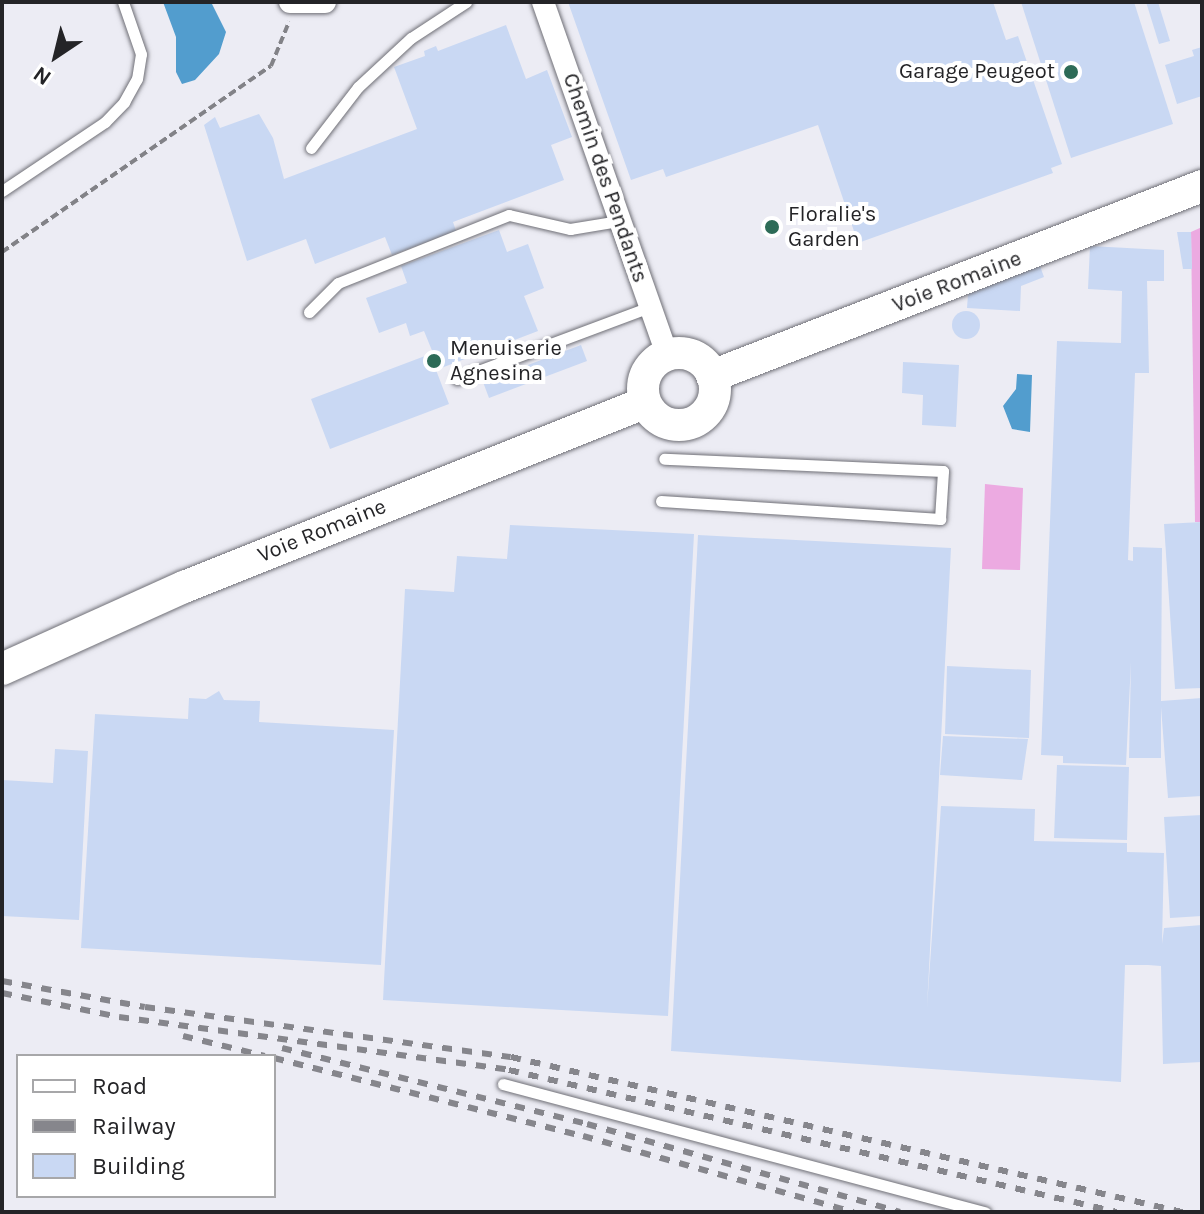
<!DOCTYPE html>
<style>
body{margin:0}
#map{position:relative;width:1204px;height:1214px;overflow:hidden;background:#ececf4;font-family:Karla,sans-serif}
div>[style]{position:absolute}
.green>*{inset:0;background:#ecaae1}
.water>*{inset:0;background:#529dce}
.building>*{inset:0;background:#c9d8f3}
.round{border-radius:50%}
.path>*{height:4px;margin-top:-2px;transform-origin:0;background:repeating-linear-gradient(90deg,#828287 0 8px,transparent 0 12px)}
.roads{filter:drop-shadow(0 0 2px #6f6f76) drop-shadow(0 0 2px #6f6f76)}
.service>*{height:11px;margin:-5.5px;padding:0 5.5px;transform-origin:5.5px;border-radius:5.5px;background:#fff}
.minor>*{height:22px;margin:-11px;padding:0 11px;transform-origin:11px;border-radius:11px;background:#fff}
.secondary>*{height:32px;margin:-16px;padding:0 16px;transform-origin:16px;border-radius:16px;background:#fff}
.secondary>.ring{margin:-16px;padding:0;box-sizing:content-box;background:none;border:32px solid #fff;border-radius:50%}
.rail>*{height:6px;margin-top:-3px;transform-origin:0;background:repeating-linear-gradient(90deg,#86868c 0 10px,transparent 0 20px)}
.dots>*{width:22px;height:22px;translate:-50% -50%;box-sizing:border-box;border:4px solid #fff;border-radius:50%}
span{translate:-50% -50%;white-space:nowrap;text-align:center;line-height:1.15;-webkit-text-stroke:8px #fff;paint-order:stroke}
.poi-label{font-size:22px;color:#242427}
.right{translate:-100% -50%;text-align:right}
.left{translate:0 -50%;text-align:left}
.street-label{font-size:22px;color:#242427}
.frame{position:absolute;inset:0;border:4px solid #242427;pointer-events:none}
.legend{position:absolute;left:16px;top:1054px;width:260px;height:144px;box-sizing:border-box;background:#fff;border:2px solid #a7a7a9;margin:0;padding:10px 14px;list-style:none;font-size:24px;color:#242427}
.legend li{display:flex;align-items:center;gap:16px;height:40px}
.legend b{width:40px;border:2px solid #a7a7a9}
.north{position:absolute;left:16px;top:16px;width:80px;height:80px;-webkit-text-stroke:6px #fff;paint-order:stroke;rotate:215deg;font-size:22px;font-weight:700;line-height:32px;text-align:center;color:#242427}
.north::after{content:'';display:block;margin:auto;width:28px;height:36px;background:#242427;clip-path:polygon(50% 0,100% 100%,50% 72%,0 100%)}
</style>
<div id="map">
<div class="green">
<i style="clip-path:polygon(1202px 227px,1202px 522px,1195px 522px,1191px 232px)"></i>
<i style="clip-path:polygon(985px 484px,1023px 488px,1020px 570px,982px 569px)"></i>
</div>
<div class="water">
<i style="clip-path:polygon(163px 2px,211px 2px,226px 32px,219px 54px,195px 80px,182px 84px,176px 72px,176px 37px)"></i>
<i style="clip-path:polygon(1017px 374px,1032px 375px,1030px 432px,1012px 429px,1003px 406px,1016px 389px)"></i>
</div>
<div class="building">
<i style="clip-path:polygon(568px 2px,993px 2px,1006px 40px,1018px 36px,1062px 164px,1051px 168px,1053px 173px,858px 243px,818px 125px,666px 177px,663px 169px,631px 180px)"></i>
<i style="clip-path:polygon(1021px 2px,1134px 2px,1173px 124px,1071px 158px)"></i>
<i style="clip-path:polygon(1146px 2px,1158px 2px,1170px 41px,1159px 44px)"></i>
<i style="clip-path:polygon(506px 25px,526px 79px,547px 70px,572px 137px,551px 145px,564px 180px,453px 222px,456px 231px,392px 255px,385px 237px,315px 264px,306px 239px,247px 261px,204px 125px,215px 117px,220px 128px,259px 114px,273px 138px,284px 179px,417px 129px,394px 67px,425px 56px,424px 51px,436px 46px,438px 51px)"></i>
<i style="clip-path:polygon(1202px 47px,1202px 96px,1177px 104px,1165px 65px,1194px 56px,1192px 50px)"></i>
<i style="clip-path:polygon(499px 230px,507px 252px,528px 244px,544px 288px,524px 296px,538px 331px,436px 370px,449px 404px,330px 449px,311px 399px,433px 353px,424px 331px,410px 336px,406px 323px,379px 333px,366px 298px,407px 283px,401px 266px)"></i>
<i style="clip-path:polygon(1177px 232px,1191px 232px,1192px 269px,1183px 269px)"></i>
<i style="clip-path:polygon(1090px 246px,1164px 250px,1164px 281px,1147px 281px,1149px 373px,1135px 373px,1128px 560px,1133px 561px,1133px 547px,1162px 548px,1161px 701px,1202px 698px,1202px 796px,1168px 798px,1161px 707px,1161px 758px,1129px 758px,1131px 662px,1126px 765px,1063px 763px,1063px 756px,1041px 755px,1057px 341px,1121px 343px,1122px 291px,1088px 289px)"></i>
<i style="clip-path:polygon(1040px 266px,1044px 277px,1021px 286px,1020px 311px,967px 308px,968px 294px)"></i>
<i class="round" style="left:952px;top:311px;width:28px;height:28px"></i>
<i style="clip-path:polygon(581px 345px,587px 361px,489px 398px,483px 382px)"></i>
<i style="clip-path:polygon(903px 362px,959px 365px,956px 427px,922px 425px,923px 395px,902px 393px)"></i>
<i style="clip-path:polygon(1202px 522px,1202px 688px,1175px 689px,1164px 524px)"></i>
<i style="clip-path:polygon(510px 525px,694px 534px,668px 1016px,383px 1000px,405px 589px,454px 592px,457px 556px,507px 559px)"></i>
<i style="clip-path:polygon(698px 535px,951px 548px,927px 1007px,941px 806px,1035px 809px,1034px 841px,1127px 843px,1127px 852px,1164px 853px,1162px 944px,1164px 928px,1202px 925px,1202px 1062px,1163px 1064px,1161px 966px,1148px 965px,1125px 965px,1121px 1082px,671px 1051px)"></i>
<i style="clip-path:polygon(947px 666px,1031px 670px,1029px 738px,945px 734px)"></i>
<i style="clip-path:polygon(219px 691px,224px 700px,260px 701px,259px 722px,394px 730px,381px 965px,81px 948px,95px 714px,188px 719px,189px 698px,206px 699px)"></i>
<i style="clip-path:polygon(943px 736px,1028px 739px,1022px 780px,940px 775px)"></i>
<i style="clip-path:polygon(55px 749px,88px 751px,79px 920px,2px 916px,2px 780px,53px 783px)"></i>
<i style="clip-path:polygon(1057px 765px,1129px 767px,1127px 840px,1054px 838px)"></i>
<i style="clip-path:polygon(1202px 815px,1202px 916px,1170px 918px,1164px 817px)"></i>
</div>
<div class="path">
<i style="left:2px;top:252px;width:327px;rotate:-34.7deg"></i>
<i style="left:271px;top:66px;width:48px;rotate:-67.8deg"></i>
</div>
<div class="roads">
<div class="service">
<i style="left:311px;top:148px;width:77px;rotate:-52.4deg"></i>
<i style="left:358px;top:87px;width:72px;rotate:-42.8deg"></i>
<i style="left:411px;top:38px;width:66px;rotate:-33.2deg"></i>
<i style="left:2px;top:191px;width:124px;rotate:-33.8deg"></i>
<i style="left:105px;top:122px;width:28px;rotate:-46deg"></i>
<i style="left:124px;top:102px;width:26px;rotate:-61deg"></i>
<i style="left:137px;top:79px;width:25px;rotate:-81deg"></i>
<i style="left:141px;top:54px;width:55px;rotate:-109.1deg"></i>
<i style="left:309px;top:312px;width:41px;rotate:-45deg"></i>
<i style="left:338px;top:283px;width:184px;rotate:-21.7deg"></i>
<i style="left:509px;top:215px;width:63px;rotate:12.9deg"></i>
<i style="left:570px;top:229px;width:50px;rotate:-9.3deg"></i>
<i style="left:457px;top:379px;width:206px;rotate:-20.5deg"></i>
<i style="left:661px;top:501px;width:280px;rotate:3.7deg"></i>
<i style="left:940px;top:519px;width:48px;rotate:-86.4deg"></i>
<i style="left:943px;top:471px;width:279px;rotate:-177.5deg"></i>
<i style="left:503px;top:1084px;width:499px;rotate:14.9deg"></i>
</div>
<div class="minor">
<i style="left:290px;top:2px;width:35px"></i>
<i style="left:543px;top:2px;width:374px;rotate:70.6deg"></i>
</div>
<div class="secondary">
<i class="ring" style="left:643px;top:353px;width:40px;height:40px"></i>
<i style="left:712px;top:376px;width:526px;rotate:-21.19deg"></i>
<i style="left:2px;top:669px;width:200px;rotate:-24.3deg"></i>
<i style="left:184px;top:587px;width:496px;rotate:-21.8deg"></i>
</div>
</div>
<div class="rail">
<i style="left:2px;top:981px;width:145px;rotate:10.3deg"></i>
<i style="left:145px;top:1007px;width:369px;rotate:7.8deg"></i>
<i style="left:511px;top:1057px;width:689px;rotate:13.01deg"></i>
<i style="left:2px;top:993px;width:119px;rotate:11.6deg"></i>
<i style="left:119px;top:1017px;width:394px;rotate:7.7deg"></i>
<i style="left:509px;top:1070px;width:624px;rotate:13.15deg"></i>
<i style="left:183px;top:1036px;width:84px;rotate:13.7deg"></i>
<i style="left:282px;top:1048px;width:314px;rotate:14deg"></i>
<i style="left:587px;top:1124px;width:325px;rotate:15.7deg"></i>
<i style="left:274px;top:1058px;width:319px;rotate:14.2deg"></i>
<i style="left:583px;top:1136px;width:281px;rotate:15.7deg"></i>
</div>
<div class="dots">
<i style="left:1071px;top:72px;background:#2d6b57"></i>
<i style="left:772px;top:227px;background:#2d6b57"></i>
<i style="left:434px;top:361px;background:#2d6b57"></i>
</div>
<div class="poi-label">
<span class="right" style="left:1055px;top:72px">Garage Peugeot</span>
<span class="left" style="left:788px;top:227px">Floralie's<br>Garden</span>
<span class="left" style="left:450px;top:361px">Menuiserie<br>Agnesina</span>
</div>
<div class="street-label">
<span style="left:605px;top:178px;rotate:71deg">Chemin des Pendants</span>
<span style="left:957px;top:282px;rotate:-21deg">Voie Romaine</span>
<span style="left:322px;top:531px;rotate:-22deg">Voie Romaine</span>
</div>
<div class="frame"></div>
<ul class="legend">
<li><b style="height:10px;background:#fff"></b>Road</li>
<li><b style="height:10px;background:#86868c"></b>Railway</li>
<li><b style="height:22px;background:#c9d8f3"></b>Building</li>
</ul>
<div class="north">N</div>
</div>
